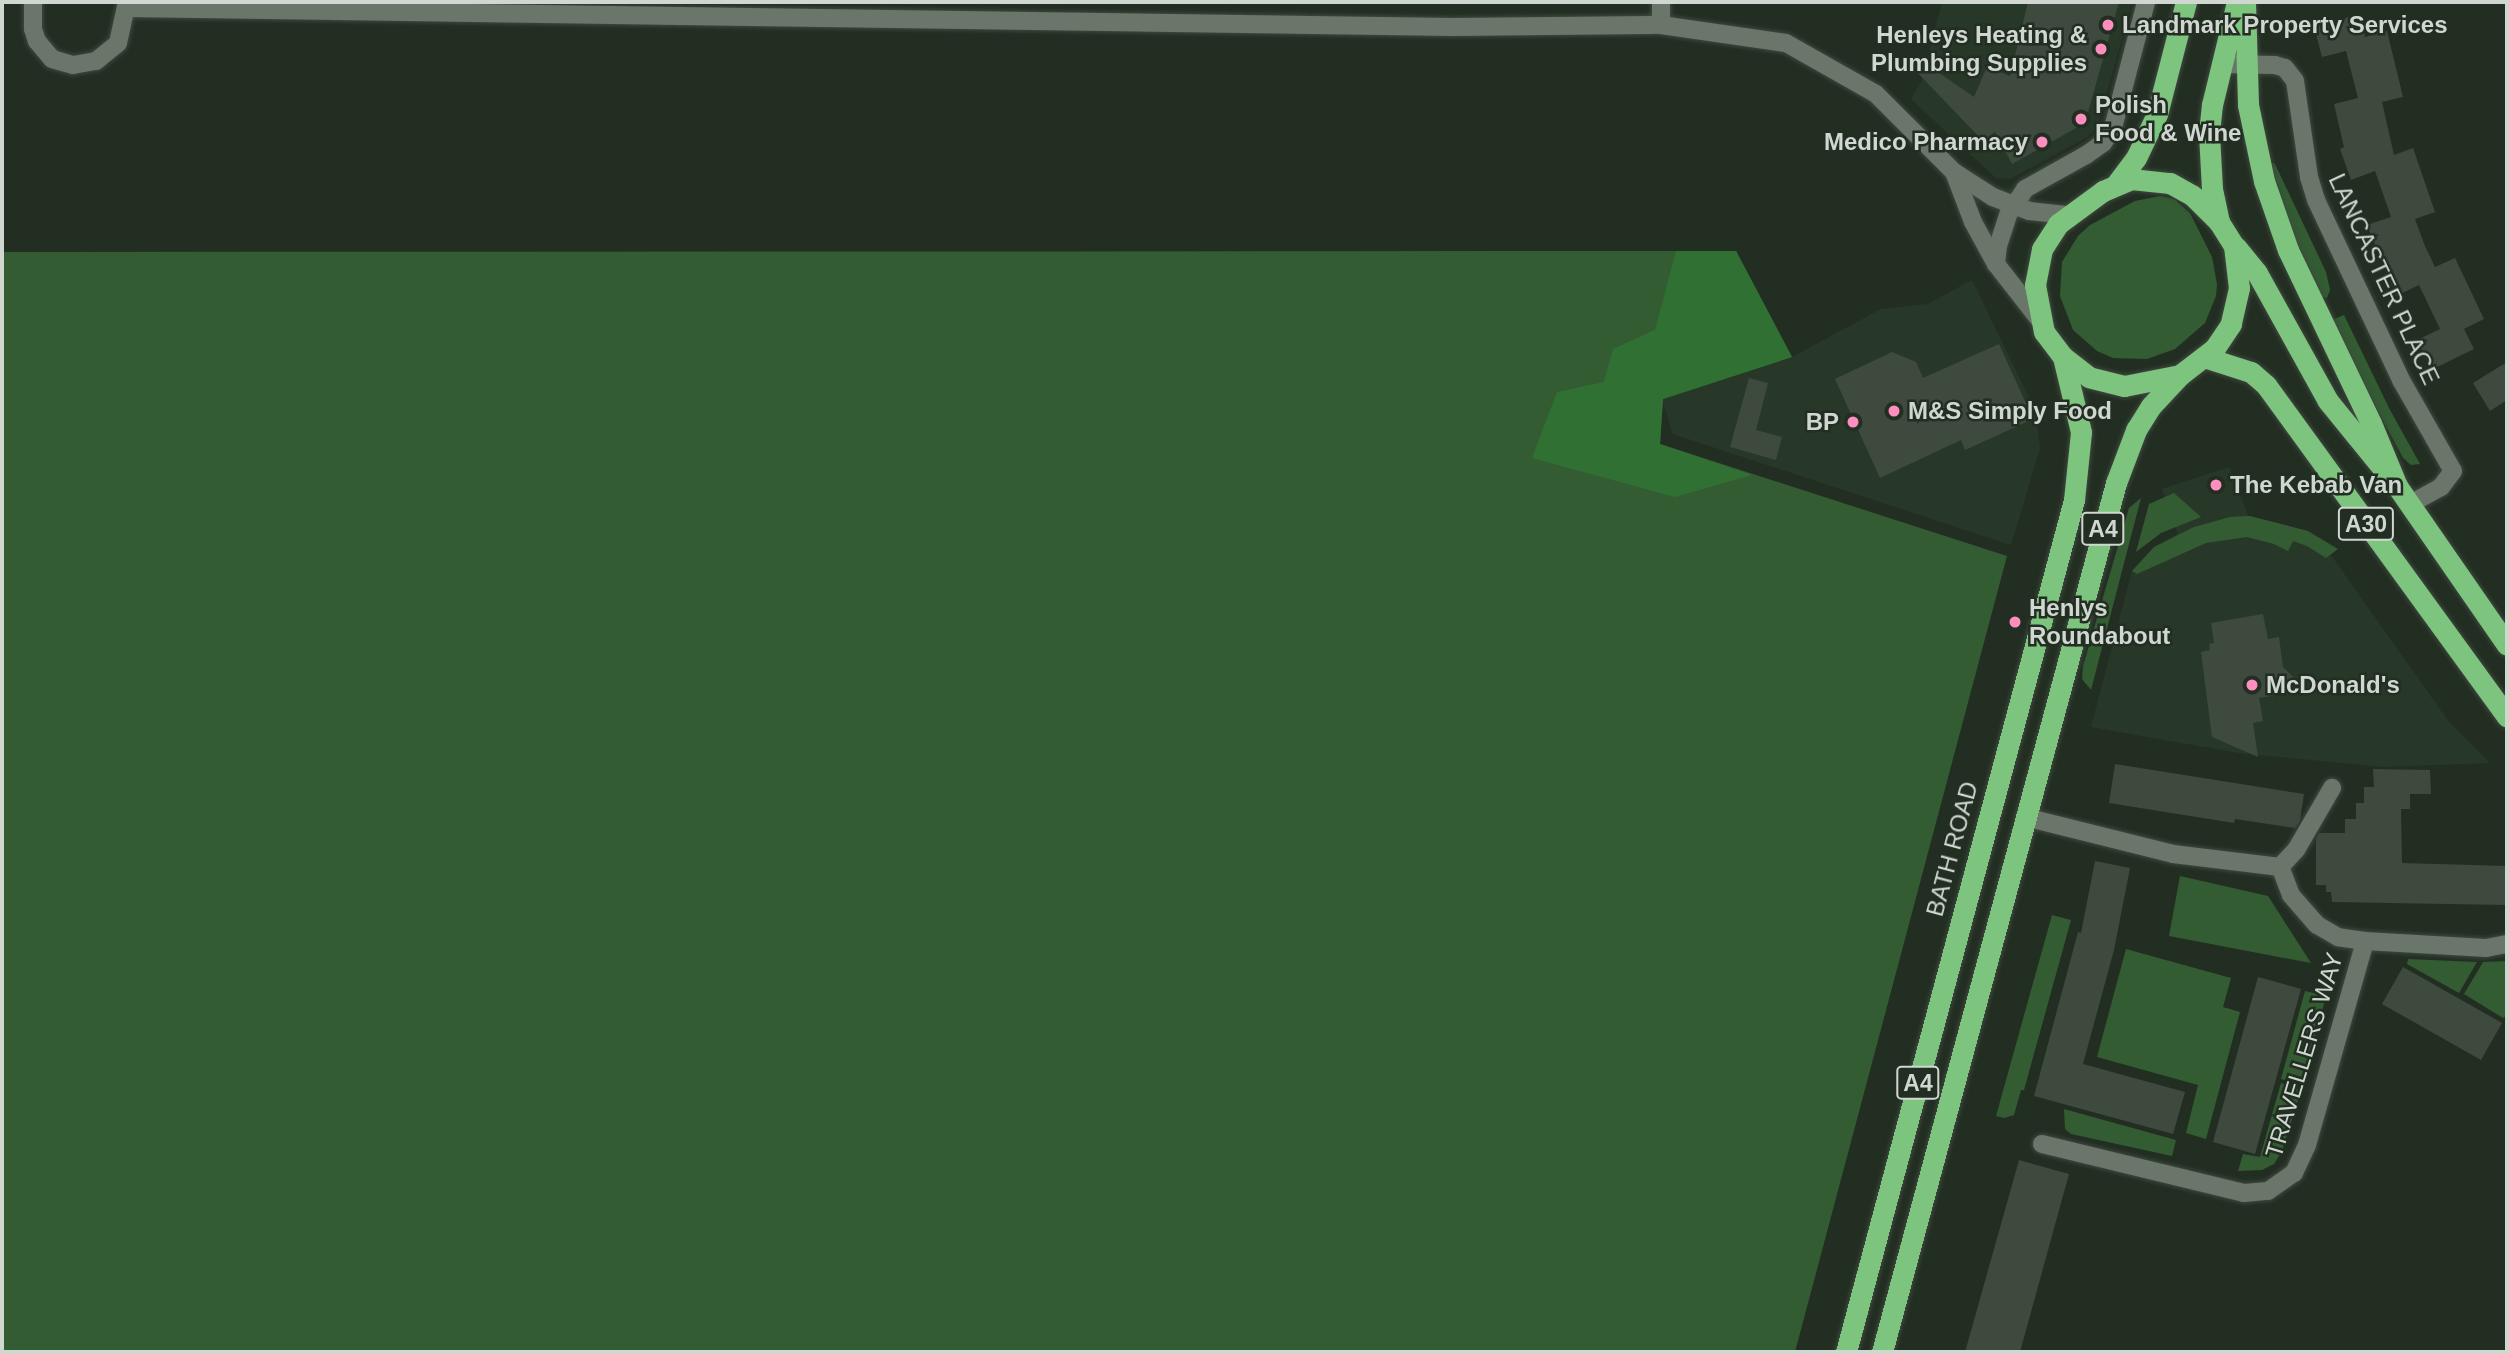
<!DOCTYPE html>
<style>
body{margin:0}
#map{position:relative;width:2509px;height:1354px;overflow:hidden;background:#232e23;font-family:Helvetica,sans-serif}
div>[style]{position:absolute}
.built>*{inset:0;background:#283828}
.green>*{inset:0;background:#335c33}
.forest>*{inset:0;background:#307133}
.building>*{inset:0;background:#3e4a3e}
.roads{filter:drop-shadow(0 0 2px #3f483f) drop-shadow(0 0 2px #3f483f)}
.minor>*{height:18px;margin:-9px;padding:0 9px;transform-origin:9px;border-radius:9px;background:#697669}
.highway>*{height:21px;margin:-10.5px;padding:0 10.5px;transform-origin:10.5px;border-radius:10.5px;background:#7dc47e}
.dots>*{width:19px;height:19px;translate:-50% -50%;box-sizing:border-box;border:4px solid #232e23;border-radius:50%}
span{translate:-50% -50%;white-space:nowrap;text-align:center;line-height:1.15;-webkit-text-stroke:5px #232e23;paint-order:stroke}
.shield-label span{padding:2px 5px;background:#232e23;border:2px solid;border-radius:5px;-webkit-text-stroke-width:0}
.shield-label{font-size:23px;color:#d0d7d0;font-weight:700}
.poi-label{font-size:24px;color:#d0d7d0;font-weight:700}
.left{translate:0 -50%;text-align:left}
.right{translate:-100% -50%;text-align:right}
.street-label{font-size:24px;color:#d0d7d0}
.frame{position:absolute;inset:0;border:4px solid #d0d7d0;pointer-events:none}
</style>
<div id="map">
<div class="built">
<i style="clip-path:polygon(1942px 2px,2132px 2px,2097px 128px,2086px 138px,2010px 179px,1996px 178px,1911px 99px,1922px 80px)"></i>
<i style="clip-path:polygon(1972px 280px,2035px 410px,2040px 448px,2011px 545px,1673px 434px,1662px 399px,1792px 357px,1881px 309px,1928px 304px)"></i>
<i style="clip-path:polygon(2229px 467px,2251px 523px,2326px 548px,2449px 722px,2490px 763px,2384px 767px,2239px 753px,2091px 727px,2132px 571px,2154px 547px,2178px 534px,2162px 489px)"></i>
</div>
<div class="green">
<i style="clip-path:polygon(2269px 162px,2275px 164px,2326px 272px,2330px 290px,2327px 298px,2319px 297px,2297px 247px)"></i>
<i style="clip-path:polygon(2160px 196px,2174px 199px,2190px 213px,2212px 257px,2217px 284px,2216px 296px,2205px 323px,2175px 349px,2147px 359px,2113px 358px,2097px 351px,2073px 330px,2060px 296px,2062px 262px,2078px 236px,2090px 225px,2135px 201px)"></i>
<i style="clip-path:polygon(1736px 251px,1792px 357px,1663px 399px,1660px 444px,2007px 556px,1795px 1352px,2px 1352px,2px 252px)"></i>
<i style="clip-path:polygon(2344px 315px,2390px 410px,2420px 464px,2411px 465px,2403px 458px,2330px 321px)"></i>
<i style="clip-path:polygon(2174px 493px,2201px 517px,2161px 533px,2136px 552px,2149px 504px)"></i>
<i style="clip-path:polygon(2141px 498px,2091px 690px,2082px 679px,2083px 666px,2129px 508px)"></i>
<i style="clip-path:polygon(2250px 516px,2308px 531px,2338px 549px,2326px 558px,2307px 546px,2293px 541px,2288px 551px,2274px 544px,2247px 537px,2206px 543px,2137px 574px,2132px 571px,2154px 547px,2194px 527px,2230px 517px)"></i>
<i style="clip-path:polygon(2180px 876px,2268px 896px,2311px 963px,2169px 936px)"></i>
<i style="clip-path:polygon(2052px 915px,2071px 920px,2024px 1090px,2021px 1090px,2014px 1115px,2004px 1118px,1996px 1116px)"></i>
<i style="clip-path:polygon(2126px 949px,2231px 978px,2223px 1007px,2240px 1012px,2206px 1139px,2186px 1133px,2198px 1085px,2097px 1057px)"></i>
<i style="clip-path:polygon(2408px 959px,2477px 962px,2459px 993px,2407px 964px)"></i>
<i style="clip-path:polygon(2507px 961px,2507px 1015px,2503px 1018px,2464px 994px,2483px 962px)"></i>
<i style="clip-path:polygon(2305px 991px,2326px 996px,2302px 1084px,2281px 1079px)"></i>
<i style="clip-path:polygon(2281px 1083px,2301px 1090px,2282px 1151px,2274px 1164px,2262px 1170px,2238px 1171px,2243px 1154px,2260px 1157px)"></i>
<i style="clip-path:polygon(2064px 1109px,2176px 1140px,2172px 1156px,2071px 1134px,2065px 1129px)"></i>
</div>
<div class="forest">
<i style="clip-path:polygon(1676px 251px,1736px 251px,1792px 357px,1663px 399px,1660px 444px,1752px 475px,1675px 497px,1532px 458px,1557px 392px,1604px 382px,1613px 349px,1655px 330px)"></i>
</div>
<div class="building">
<i style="clip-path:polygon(2028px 2px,2119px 2px,2085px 123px,2012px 164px,1995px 132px,1983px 141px,1912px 67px,1919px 59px,1974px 97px,1987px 67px,2010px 76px)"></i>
<i style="clip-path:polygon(2360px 14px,2365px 37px,2387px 31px,2403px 97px,2382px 102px,2394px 155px,2413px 148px,2435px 212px,2415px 219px,2425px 246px,2435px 267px,2455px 258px,2484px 319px,2464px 329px,2474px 349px,2431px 370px,2417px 340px,2440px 329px,2419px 285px,2396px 296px,2367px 225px,2391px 217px,2375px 171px,2351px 180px,2340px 149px,2344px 147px,2334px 104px,2358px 98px,2346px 51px,2322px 57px,2314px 26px)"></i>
<i style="clip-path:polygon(1999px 344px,2033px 419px,1965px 450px,1961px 440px,1880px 478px,1835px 379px,1892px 352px,1916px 362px,1923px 378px)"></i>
<i style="clip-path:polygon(2507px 362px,2507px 400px,2490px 411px,2473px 383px)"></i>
<i style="clip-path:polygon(1749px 378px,1768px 383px,1756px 430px,1782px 437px,1776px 460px,1730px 447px)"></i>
<i style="clip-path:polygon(2263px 614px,2268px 639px,2279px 637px,2283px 667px,2294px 678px,2296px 692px,2259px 698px,2263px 721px,2253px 723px,2258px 757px,2212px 737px,2201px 652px,2210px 650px,2209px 644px,2214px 643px,2211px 623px)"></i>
<i style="clip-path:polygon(2115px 764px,2304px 794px,2300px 821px,2295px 828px,2235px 819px,2234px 823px,2109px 803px)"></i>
<i style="clip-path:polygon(2373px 769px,2430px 770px,2431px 794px,2410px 794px,2410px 809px,2401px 809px,2402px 863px,2507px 866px,2507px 905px,2332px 902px,2331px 892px,2326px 892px,2326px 885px,2316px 885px,2316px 838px,2319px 833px,2345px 833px,2345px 819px,2356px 819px,2356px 803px,2364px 803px,2364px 787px,2374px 787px)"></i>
<i style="clip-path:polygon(2095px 861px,2130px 868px,2114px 950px,2083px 1064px,2185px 1092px,2173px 1134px,2034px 1096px,2078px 932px,2081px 933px)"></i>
<i style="clip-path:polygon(2403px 967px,2502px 1023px,2481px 1060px,2382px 1004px)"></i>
<i style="clip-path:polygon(2258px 977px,2301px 989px,2255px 1154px,2213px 1142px)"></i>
<i style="clip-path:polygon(2019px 1160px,2069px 1174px,2020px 1352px,1965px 1352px)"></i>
</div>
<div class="roads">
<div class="minor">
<i style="left:33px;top:2px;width:27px;rotate:90deg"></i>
<i style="left:33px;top:29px;width:13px;rotate:72deg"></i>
<i style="left:37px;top:41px;width:23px;rotate:50deg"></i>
<i style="left:52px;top:59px;width:22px;rotate:16deg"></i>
<i style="left:73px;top:65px;width:23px;rotate:-10deg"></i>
<i style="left:96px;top:61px;width:28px;rotate:-39deg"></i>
<i style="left:118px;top:43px;width:42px;rotate:-77.6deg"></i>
<i style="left:1661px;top:2px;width:23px;rotate:90deg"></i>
<i style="left:127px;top:8px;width:1326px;rotate:0.82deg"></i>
<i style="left:1453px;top:27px;width:208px;rotate:-0.6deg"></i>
<i style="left:1661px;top:25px;width:126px;rotate:8.2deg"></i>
<i style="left:1786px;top:43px;width:103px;rotate:29.5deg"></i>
<i style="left:1876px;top:94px;width:110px;rotate:45deg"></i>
<i style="left:1954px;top:172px;width:46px;rotate:32.7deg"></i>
<i style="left:1993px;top:197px;width:39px;rotate:21deg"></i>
<i style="left:2029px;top:211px;width:39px;rotate:6deg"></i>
<i style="left:2221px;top:64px;width:54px;rotate:1.1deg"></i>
<i style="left:2275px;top:65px;width:10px;rotate:17deg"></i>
<i style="left:2285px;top:68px;width:16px;rotate:52deg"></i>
<i style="left:2295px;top:81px;width:97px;rotate:81.7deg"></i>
<i style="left:2309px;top:177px;width:24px;rotate:73deg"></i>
<i style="left:2316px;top:200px;width:199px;rotate:64.7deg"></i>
<i style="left:2401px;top:380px;width:105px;rotate:60.3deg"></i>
<i style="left:2453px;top:471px;width:20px;rotate:127deg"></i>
<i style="left:2441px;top:487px;width:35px;rotate:151deg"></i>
<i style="left:1954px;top:172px;width:53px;rotate:69.2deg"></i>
<i style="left:1973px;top:222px;width:48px;rotate:61.3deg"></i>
<i style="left:1996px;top:264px;width:70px;rotate:52deg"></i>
<i style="left:1996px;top:264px;width:18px;rotate:-84deg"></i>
<i style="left:1998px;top:246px;width:35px;rotate:-72deg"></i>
<i style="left:2009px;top:213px;width:29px;rotate:-56deg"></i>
<i style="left:2025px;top:189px;width:70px;rotate:-29.1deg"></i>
<i style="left:2086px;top:155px;width:21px;rotate:-35deg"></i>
<i style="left:2103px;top:143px;width:18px;rotate:-56deg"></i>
<i style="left:2113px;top:128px;width:130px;rotate:-75.3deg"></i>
<i style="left:2025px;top:817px;width:153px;rotate:14deg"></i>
<i style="left:2173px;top:854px;width:108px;rotate:6.9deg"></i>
<i style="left:2280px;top:867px;width:23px;rotate:-47deg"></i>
<i style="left:2296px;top:850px;width:72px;rotate:-59.9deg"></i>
<i style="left:2365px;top:941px;width:121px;rotate:3.3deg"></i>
<i style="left:2486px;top:948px;width:21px;rotate:-11deg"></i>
<i style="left:2042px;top:1144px;width:208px;rotate:13.6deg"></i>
<i style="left:2244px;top:1193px;width:24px;rotate:-5deg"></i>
<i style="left:2268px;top:1191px;width:32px;rotate:-35deg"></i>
<i style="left:2294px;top:1173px;width:31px;rotate:-65deg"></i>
<i style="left:2307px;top:1145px;width:212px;rotate:-74.1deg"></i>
<i style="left:2365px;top:941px;width:27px;rotate:-172deg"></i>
<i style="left:2338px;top:937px;width:24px;rotate:-150deg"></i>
<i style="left:2317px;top:925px;width:40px;rotate:-131deg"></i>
<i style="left:2291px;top:895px;width:30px;rotate:-111deg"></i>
</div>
<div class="highway">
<i style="left:2245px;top:2px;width:103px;rotate:88.3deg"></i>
<i style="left:2248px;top:105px;width:78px;rotate:78.1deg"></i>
<i style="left:2264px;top:181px;width:73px;rotate:70.8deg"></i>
<i style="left:2288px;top:250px;width:192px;rotate:64.4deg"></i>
<i style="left:2371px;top:423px;width:68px;rotate:67.6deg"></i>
<i style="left:2131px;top:179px;width:39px;rotate:6deg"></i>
<i style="left:2170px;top:183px;width:26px;rotate:29deg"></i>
<i style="left:2193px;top:196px;width:37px;rotate:45deg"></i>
<i style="left:2219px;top:222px;width:28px;rotate:58deg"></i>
<i style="left:2234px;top:246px;width:42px;rotate:83.2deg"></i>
<i style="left:2239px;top:288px;width:37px;rotate:103deg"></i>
<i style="left:2231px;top:324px;width:29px;rotate:124deg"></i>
<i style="left:2215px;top:348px;width:44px;rotate:142.4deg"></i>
<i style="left:2180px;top:375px;width:57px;rotate:168.9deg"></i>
<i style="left:2124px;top:386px;width:36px;rotate:-166deg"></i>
<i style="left:2089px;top:377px;width:33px;rotate:-142deg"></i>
<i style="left:2063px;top:357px;width:31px;rotate:-127deg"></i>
<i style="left:2044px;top:332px;width:48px;rotate:-100.8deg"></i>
<i style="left:2035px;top:285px;width:37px;rotate:-79deg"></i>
<i style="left:2042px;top:249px;width:30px;rotate:-57deg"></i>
<i style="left:2058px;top:224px;width:56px;rotate:-36.3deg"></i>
<i style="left:2103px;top:191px;width:30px;rotate:-23deg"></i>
<i style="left:2117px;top:183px;width:31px;rotate:-53deg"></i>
<i style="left:2136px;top:158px;width:49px;rotate:-64.5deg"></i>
<i style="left:2157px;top:114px;width:116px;rotate:-75.5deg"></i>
<i style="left:2219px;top:222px;width:34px;rotate:-102deg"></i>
<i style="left:2212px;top:189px;width:56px;rotate:-93.1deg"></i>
<i style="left:2209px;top:133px;width:28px;rotate:-84deg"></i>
<i style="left:2212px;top:105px;width:106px;rotate:-76.4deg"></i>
<i style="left:2236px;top:247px;width:33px;rotate:51deg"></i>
<i style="left:2257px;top:273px;width:146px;rotate:61deg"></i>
<i style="left:2328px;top:401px;width:109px;rotate:50.9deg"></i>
<i style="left:2397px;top:486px;width:193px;rotate:55.3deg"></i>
<i style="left:2204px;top:357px;width:49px;rotate:17.7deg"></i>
<i style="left:2251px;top:372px;width:20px;rotate:41deg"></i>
<i style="left:2266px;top:385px;width:410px;rotate:54deg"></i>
<i style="left:1846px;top:1352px;width:882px;rotate:-75.02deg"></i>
<i style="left:2074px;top:500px;width:68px;rotate:-84.1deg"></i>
<i style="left:2081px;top:432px;width:77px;rotate:-103.5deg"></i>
<i style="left:1882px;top:1352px;width:900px;rotate:-74.93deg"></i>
<i style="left:2116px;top:483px;width:57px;rotate:-69.3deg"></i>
<i style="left:2136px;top:430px;width:28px;rotate:-58deg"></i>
<i style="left:2151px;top:406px;width:42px;rotate:-46.9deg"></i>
</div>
</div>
<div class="dots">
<i style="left:2108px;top:25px;background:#fe8ebd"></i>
<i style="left:2101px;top:49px;background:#fe8ebd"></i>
<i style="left:2081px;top:119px;background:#fe8ebd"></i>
<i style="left:2042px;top:142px;background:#fe8ebd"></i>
<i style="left:1894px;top:411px;background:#fe8ebd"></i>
<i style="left:1853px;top:422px;background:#fe8ebd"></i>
<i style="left:2216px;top:485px;background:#fe8ebd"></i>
<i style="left:2015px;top:622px;background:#fe8ebd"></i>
<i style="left:2252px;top:685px;background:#fe8ebd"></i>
</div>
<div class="shield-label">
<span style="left:2366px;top:524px">A30</span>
<span style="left:2103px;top:529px">A4</span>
<span style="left:1918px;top:1083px">A4</span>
</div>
<div class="poi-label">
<span class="left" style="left:2122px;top:25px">Landmark Property Services</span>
<span class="right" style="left:2087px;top:49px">Henleys Heating &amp;<br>Plumbing Supplies</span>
<span class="left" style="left:2095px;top:119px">Polish<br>Food &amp; Wine</span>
<span class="right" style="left:2028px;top:142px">Medico Pharmacy</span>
<span class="left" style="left:1908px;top:411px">M&amp;S Simply Food</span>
<span class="right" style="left:1839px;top:422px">BP</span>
<span class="left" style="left:2230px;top:485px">The Kebab Van</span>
<span class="left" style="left:2029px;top:622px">Henlys<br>Roundabout</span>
<span class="left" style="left:2266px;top:685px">McDonald's</span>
</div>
<div class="street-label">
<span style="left:2384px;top:279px;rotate:65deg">LANCASTER PLACE</span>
<span style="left:1952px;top:849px;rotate:-75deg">BATH ROAD</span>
<span style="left:2304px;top:1055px;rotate:-73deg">TRAVELLERS WAY</span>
</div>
<div class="frame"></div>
</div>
